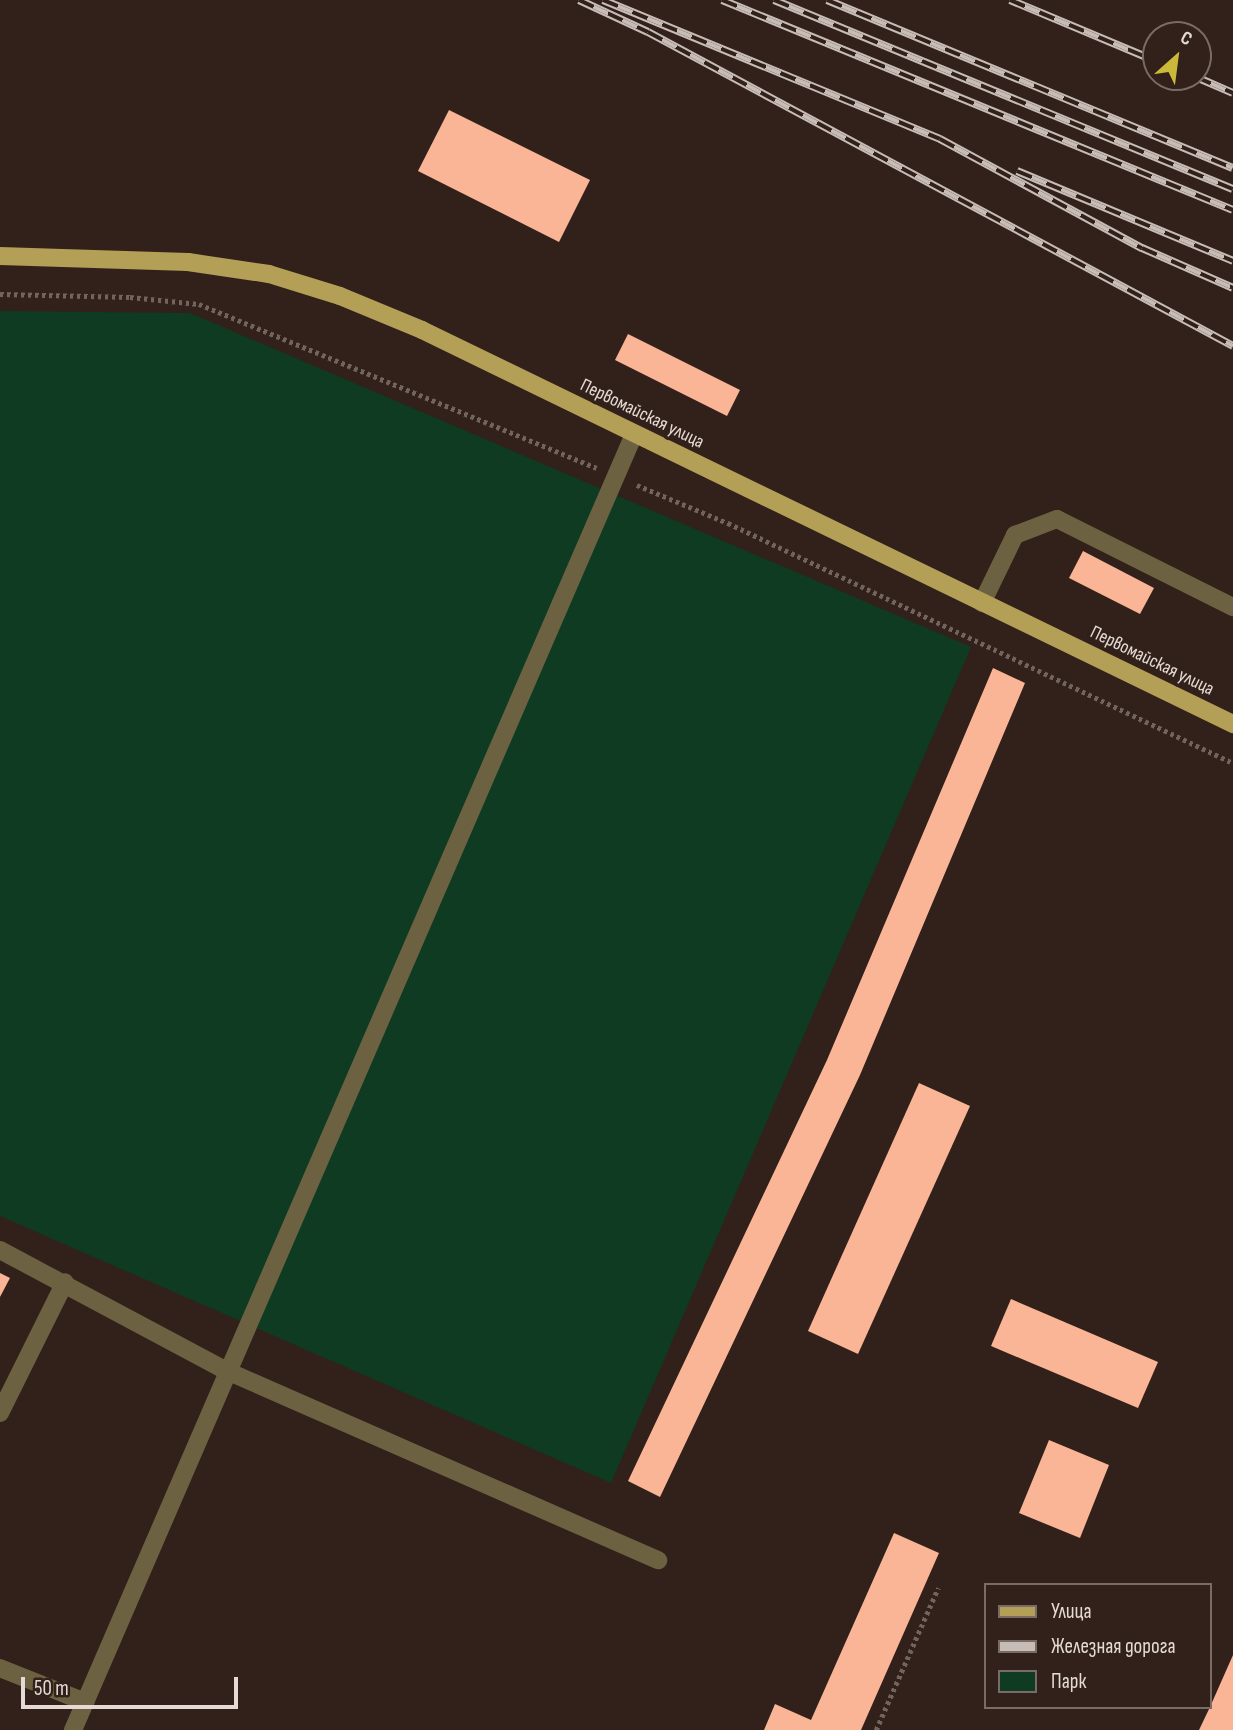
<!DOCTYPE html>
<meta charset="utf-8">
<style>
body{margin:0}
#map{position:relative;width:1233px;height:1730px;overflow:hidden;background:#31211a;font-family:"Sofia Sans Condensed",sans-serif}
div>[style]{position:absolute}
.green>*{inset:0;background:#0e3b22}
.building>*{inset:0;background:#fab597}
.path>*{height:4.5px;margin-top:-2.25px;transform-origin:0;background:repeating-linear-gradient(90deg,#71635d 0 3.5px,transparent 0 7px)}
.minor>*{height:18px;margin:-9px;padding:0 9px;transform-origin:9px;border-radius:9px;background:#6c6241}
.major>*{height:18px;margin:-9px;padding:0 9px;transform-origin:9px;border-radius:9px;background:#b49f57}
.rail>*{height:8px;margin-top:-4px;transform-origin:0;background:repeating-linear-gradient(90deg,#31211a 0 16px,#c8bcb7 0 32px);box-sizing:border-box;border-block:2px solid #c8bcb7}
span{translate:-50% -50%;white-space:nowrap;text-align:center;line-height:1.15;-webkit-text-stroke:7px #31211a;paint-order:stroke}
.street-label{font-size:19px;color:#e5dad5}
.legend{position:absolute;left:984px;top:1583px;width:228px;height:126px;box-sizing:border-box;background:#31211a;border:2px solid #796b65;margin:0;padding:9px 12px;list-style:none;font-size:21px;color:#e5dad5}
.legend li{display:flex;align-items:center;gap:14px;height:35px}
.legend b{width:35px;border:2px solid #796b65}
.north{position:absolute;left:1142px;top:21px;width:70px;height:70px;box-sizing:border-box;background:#31211a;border:2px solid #796b65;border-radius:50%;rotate:28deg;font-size:19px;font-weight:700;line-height:28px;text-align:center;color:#e5dad5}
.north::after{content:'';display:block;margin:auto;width:24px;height:32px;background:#cbb939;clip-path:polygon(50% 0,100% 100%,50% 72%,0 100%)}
.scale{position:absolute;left:21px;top:1677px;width:217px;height:32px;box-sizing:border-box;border:4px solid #e5dad5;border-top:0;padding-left:9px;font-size:21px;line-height:24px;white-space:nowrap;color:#e5dad5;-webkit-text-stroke:5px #31211a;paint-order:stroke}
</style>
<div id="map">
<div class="green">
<i style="clip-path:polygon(0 311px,190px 313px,971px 647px,611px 1483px,0 1216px)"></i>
</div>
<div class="building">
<i style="clip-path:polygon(449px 110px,590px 180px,559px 242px,418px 171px)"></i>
<i style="clip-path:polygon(628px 334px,740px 390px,727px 416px,615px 360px)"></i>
<i style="clip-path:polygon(1083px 551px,1154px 588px,1140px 614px,1069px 578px)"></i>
<i style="clip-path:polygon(993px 668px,1025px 683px,860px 1075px,660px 1497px,628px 1481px,827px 1060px)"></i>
<i style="clip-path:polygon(919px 1083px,970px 1106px,858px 1354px,808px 1331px)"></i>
<i style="clip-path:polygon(0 1273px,10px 1278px,0 1297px)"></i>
<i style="clip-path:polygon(1011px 1299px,1158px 1362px,1138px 1408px,991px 1346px)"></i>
<i style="clip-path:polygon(1049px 1440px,1109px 1465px,1080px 1538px,1019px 1513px)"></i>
<i style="clip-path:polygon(894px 1533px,939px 1553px,861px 1730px,764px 1730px,775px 1704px,811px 1720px)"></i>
<i style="clip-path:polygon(1233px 1655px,1233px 1730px,1199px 1730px,1210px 1707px)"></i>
</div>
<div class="path">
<i style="left:0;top:294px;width:130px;rotate:1.3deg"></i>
<i style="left:130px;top:297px;width:69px;rotate:5.8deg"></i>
<i style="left:199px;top:304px;width:430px;rotate:22.4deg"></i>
<i style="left:637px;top:485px;width:99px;rotate:22.7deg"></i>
<i style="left:728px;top:523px;width:559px;rotate:25.42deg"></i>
<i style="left:876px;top:1730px;width:155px;rotate:-66.4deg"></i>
</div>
<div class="minor">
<i style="left:982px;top:603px;width:76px;rotate:-64.1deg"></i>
<i style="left:1015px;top:535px;width:45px;rotate:-20.9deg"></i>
<i style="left:1057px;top:519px;width:197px;rotate:26.6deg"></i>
<i style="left:0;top:1250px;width:257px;rotate:28.1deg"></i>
<i style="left:227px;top:1371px;width:471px;rotate:23.7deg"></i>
<i style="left:0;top:1413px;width:146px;rotate:-63.6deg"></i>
<i style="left:0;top:1668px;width:92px;rotate:21.8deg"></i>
<i style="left:73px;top:1730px;width:1412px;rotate:-66.59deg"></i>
</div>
<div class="major">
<i style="left:0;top:256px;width:188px;rotate:1.8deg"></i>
<i style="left:188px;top:262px;width:82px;rotate:8.4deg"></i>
<i style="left:269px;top:274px;width:74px;rotate:17.2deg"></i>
<i style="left:340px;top:296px;width:89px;rotate:22.5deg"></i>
<i style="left:422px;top:330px;width:902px;rotate:25.91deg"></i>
</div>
<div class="rail">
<i style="left:579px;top:0;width:76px;rotate:24.9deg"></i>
<i style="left:648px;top:32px;width:664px;rotate:28.22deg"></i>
<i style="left:603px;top:0;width:365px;rotate:22.4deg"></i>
<i style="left:940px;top:139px;width:230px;rotate:28.4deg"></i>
<i style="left:1142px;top:248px;width:99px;rotate:23.7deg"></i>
<i style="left:722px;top:0;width:552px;rotate:22.34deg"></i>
<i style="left:774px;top:0;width:496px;rotate:22.4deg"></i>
<i style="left:827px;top:0;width:439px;rotate:22.5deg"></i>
<i style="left:1010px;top:0;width:158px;rotate:22.7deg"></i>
<i style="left:1196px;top:77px;width:40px;rotate:23.4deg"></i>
<i style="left:1017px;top:171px;width:234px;rotate:22.6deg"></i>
</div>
<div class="street-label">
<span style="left:642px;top:414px;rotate:26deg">Первомайская улица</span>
<span style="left:1152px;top:661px;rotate:26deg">Первомайская улица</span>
</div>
<ul class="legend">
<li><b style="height:9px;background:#b49f57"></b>Улица</li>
<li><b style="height:9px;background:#c8bcb7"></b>Железная дорога</li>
<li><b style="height:19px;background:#0e3b22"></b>Парк</li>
</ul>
<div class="north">С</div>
<div class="scale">50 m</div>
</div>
